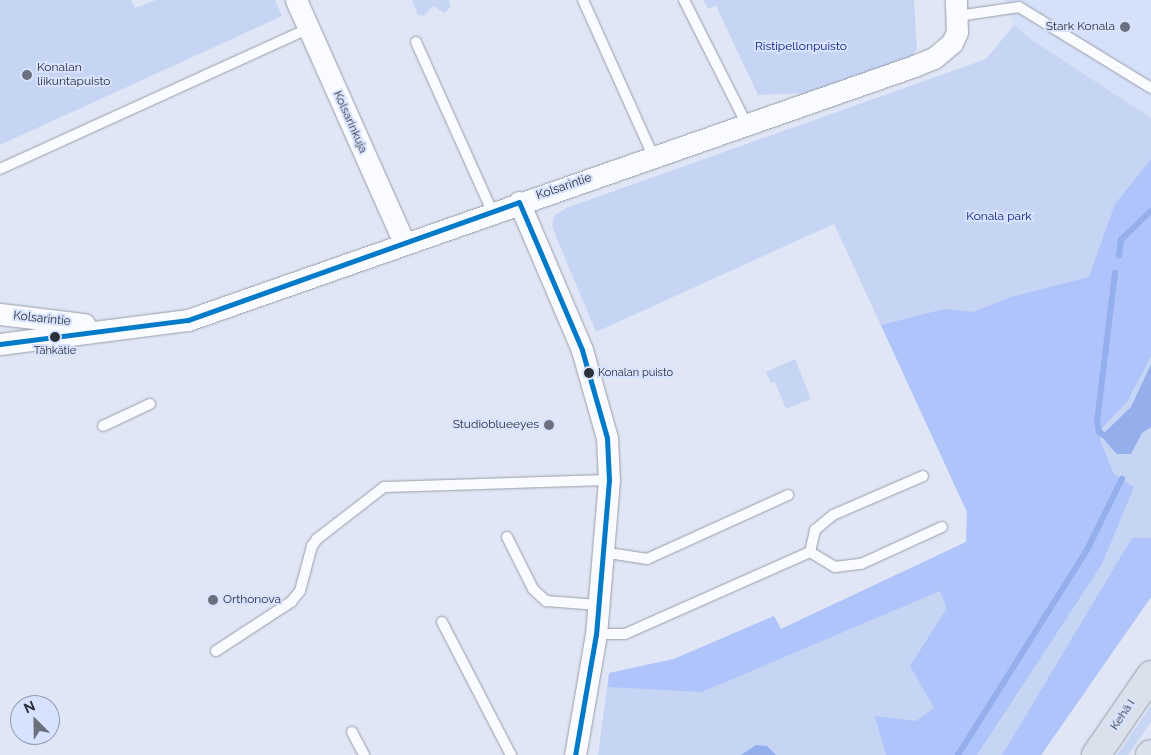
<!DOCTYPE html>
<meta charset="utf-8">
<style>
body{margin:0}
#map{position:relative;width:1151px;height:755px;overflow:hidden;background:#e0e6f5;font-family:Raleway,sans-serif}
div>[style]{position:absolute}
.built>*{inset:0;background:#d5e0f9}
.green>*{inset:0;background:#c7d5f4}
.forest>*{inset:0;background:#afc4fa}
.water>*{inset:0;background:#95afed}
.stream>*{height:5.5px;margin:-2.75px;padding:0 2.75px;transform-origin:2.75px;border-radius:2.75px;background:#95afed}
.roads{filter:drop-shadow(0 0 1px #999da9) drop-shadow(0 0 1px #999da9)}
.service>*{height:10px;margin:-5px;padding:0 5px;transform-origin:5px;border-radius:5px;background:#fafbfe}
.minor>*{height:21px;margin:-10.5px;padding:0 10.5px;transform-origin:10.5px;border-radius:10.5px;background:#fafbfe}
.trunk>*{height:28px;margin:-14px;padding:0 14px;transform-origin:14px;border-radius:14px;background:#dae0ec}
.bus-1>*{height:5px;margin:-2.5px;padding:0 2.5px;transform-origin:2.5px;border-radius:2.5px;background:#007ac9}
.dots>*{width:14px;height:14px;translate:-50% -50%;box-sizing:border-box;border:2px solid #d7e3fe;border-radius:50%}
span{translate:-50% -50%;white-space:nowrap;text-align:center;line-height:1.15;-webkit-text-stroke:4px #d7e3fe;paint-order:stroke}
.bus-label{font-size:11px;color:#2c303b}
.left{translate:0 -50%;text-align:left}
.poi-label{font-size:12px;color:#2c303b}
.right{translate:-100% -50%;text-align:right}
.park-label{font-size:12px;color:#0a1b7a}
.street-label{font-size:12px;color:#2c303b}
.north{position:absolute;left:10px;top:695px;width:50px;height:50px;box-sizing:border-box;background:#d7e3fe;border:1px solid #939bb0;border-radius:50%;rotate:337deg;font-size:14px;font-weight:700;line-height:20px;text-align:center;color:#2c303b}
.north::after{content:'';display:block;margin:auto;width:18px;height:22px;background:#6b707c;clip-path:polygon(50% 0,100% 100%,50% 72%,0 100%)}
</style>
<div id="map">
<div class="built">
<i style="clip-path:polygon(1004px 0,1151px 0,1151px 118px,1032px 40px,1014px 25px)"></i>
</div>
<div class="green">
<i style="clip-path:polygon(0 0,131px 0,135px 8px,156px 0,275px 0,282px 16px,0 145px)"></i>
<i style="clip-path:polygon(412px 0,449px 0,451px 6px,445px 13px,433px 6px,424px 16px,418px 15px)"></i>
<i style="clip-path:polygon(703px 0,914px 0,917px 49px,911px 57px,810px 93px,758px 95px,716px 6px,708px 9px)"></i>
<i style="clip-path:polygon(1014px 25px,1032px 40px,1151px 118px,1151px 597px,1041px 755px,598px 755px,609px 673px,674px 659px,774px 616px,781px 629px,966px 542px,967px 512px,834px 224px,596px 332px,557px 239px,552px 226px,554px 216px,566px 208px,986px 59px)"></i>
<i style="clip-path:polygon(795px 359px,811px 399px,786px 409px,775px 382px,771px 383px,766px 372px)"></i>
<i style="clip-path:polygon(1151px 706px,1151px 722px,1128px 755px,1117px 755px)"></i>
</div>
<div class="forest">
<i style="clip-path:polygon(1151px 159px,1151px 356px,1127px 402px,1102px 428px,1100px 440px,1114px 474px,1134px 487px,1102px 564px,977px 755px,886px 755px,875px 716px,916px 721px,934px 708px,910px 666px,947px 608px,940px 591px,702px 692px,608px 687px,609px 673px,674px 659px,774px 616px,781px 629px,966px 542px,967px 512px,881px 325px,944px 309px,973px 312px,1011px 297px,1089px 277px,1115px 204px)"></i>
<i style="clip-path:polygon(1132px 538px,1151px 538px,1151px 597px,1041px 755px,1002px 755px)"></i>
</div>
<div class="water">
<i style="clip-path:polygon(1151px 364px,1151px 427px,1142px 433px,1131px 454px,1117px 454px,1105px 441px,1105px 432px,1131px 407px)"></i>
<i style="clip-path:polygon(756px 745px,767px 746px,776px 755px,741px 755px)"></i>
</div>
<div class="stream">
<i style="left:1119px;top:256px;width:16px;rotate:-83deg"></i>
<i style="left:1121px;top:240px;width:42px;rotate:-44deg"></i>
<i style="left:1105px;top:437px;width:8px;rotate:-140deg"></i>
<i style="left:1099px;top:432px;width:10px;rotate:-101deg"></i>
<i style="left:1097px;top:422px;width:150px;rotate:-83.1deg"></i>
<i style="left:958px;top:755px;width:242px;rotate:-57.8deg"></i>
<i style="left:1087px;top:550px;width:79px;rotate:-63.8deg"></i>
</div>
<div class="roads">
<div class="service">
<i style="left:583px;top:0;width:171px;rotate:65.8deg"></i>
<i style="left:684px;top:0;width:138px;rotate:63.2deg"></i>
<i style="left:958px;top:16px;width:62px;rotate:-8.4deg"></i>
<i style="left:1019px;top:7px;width:155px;rotate:31.5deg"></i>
<i style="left:416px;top:42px;width:185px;rotate:65.8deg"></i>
<i style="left:0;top:169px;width:340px;rotate:-24.5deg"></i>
<i style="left:103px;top:426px;width:52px;rotate:-25.1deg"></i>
<i style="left:507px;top:537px;width:58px;rotate:63.4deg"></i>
<i style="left:533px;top:589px;width:18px;rotate:43deg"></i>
<i style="left:546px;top:601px;width:52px;rotate:4.4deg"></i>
<i style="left:602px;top:552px;width:46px;rotate:8.8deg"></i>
<i style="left:647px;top:559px;width:155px;rotate:-24.4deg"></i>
<i style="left:810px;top:552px;width:23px;rotate:-77deg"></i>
<i style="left:815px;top:530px;width:23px;rotate:-40deg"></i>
<i style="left:833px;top:515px;width:98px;rotate:-23.4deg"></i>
<i style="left:442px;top:622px;width:150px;rotate:62.6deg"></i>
<i style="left:596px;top:634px;width:29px"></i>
<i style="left:625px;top:634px;width:202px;rotate:-23.9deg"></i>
<i style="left:810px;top:552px;width:29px;rotate:31deg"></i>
<i style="left:835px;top:567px;width:26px;rotate:-7deg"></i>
<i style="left:861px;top:564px;width:89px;rotate:-24.6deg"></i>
<i style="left:216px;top:651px;width:90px;rotate:-33.2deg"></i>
<i style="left:291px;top:602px;width:14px;rotate:-51deg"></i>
<i style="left:300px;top:591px;width:47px;rotate:-75.1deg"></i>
<i style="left:312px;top:546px;width:9px;rotate:-54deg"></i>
<i style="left:317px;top:539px;width:85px;rotate:-37.8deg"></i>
<i style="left:384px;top:487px;width:225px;rotate:-1.8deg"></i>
<i style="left:352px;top:732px;width:26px;rotate:62deg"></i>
</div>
<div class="minor">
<i style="left:296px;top:0;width:266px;rotate:66deg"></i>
<i style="left:519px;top:202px;width:161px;rotate:66.9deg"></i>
<i style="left:582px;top:350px;width:91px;rotate:74.1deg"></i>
<i style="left:607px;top:438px;width:42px;rotate:87.3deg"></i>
<i style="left:609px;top:480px;width:155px;rotate:94.8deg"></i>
<i style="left:596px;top:634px;width:123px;rotate:99.8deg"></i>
<i style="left:0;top:314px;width:85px;rotate:6.8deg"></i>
<i style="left:0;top:344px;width:190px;rotate:-7.3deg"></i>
<i style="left:188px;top:320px;width:769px;rotate:-19.28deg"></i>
<i style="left:914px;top:66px;width:22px;rotate:-22deg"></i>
<i style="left:934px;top:58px;width:23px;rotate:-40deg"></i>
<i style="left:952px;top:43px;width:12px;rotate:-66deg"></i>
<i style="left:957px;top:32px;width:32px;rotate:-92deg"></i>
</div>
<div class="trunk">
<i style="left:1096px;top:755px;width:97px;rotate:-55.5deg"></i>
<i style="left:1150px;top:755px;width:1px;rotate:-45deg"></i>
</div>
</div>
<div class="bus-1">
<i style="left:519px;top:202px;width:161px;rotate:66.9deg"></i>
<i style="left:582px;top:350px;width:91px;rotate:74.1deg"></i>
<i style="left:607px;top:438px;width:42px;rotate:87.3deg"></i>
<i style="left:609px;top:480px;width:155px;rotate:94.8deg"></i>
<i style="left:596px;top:634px;width:123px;rotate:99.8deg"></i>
<i style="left:0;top:344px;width:190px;rotate:-7.3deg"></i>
<i style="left:188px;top:320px;width:351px;rotate:-19.6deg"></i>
</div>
<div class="dots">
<i style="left:1125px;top:27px;background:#6b707c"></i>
<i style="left:27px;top:75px;background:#6b707c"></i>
<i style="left:55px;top:337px;background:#2c303b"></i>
<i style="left:589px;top:373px;background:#2c303b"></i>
<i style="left:549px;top:425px;background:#6b707c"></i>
<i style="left:213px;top:600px;background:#6b707c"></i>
</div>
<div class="bus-label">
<span style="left:55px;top:351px">Tähkätie</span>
<span class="left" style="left:598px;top:373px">Konalan puisto</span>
</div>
<div class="poi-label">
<span class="right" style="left:1115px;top:27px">Stark Konala</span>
<span class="left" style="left:37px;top:75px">Konalan<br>liikuntapuisto</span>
<span class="right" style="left:539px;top:425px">Studioblueeyes</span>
<span class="left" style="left:223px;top:600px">Orthonova</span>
</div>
<div class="park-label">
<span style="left:801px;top:47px">Ristipellonpuisto</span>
<span style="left:999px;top:217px">Konala park</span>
</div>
<div class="street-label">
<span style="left:350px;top:122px;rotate:66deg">Kolsarinkuja</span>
<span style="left:564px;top:187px;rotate:-19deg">Kolsarintie</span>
<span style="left:42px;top:319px;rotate:6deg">Kolsarintie</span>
<span style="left:1123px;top:715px;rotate:-56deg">Kehä I</span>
</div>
<div class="north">N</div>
</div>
